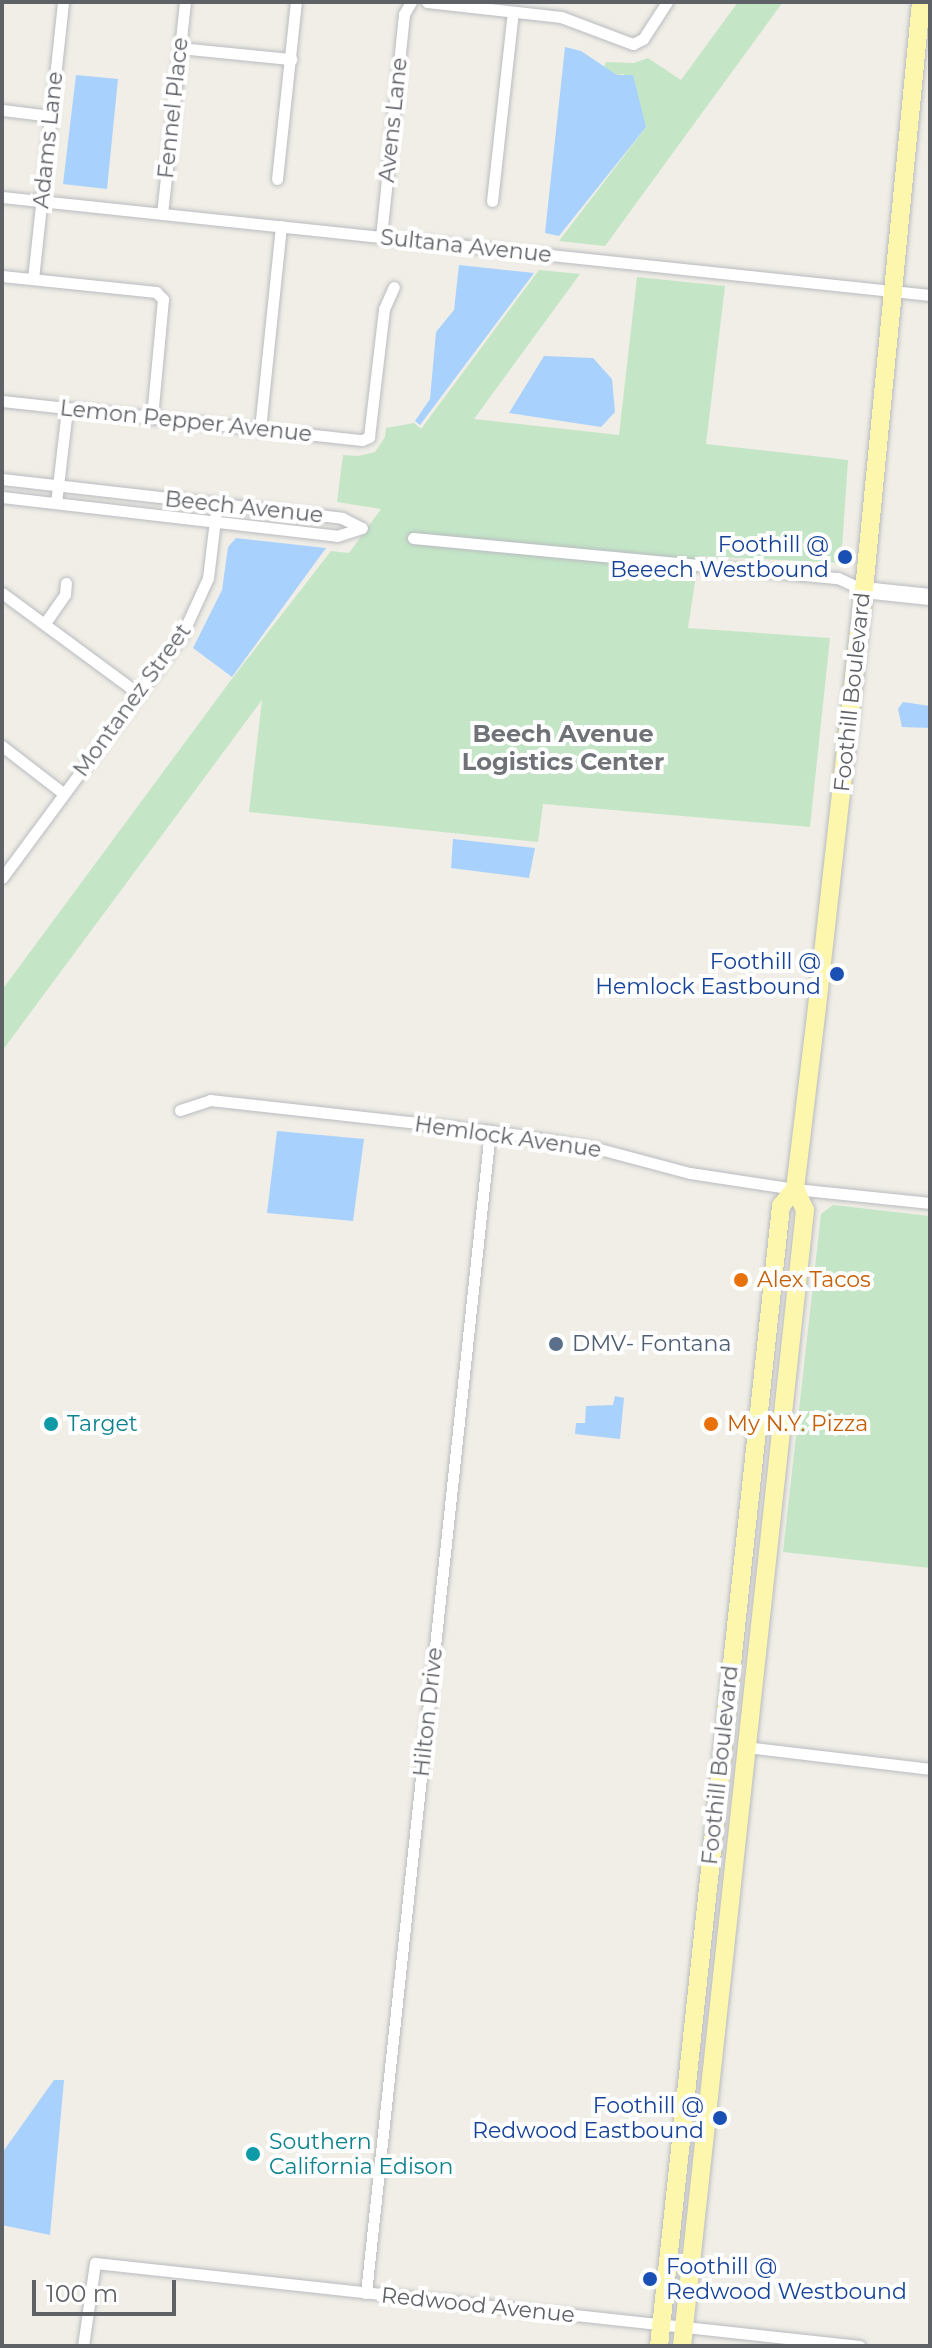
<!DOCTYPE html>
<style>
body{margin:0}
#map{position:relative;width:932px;height:2348px;overflow:hidden;background:#f0eee6;font-family:Montserrat,sans-serif}
div>[style]{position:absolute}
.green>*{inset:0;background:#c4e6c7}
.water>*{inset:0;background:#a9d1fd}
.roads{filter:drop-shadow(0 0 2px #b9bbc0) drop-shadow(0 0 2px #b9bbc0)}
.minor>*{height:11px;margin:-5.5px;padding:0 5.5px;transform-origin:5.5px;border-radius:5.5px;background:#fff}
.secondary>*{height:16px;margin:-8px;padding:0 8px;transform-origin:8px;border-radius:8px;background:#fff}
.primary>*{height:18px;margin:-9px;padding:0 9px;transform-origin:9px;border-radius:9px;background:#fdf7ae}
.dots>*{width:22px;height:22px;translate:-50% -50%;box-sizing:border-box;border:4px solid #fff;border-radius:50%}
span{translate:-50% -50%;white-space:nowrap;text-align:center;line-height:1.15;-webkit-text-stroke:8px #fff;paint-order:stroke}
.street-label{font-size:22px;color:#5e6166}
.transit-label{font-size:22px;color:#164399}
.right{translate:-100% -50%;text-align:right}
.left{translate:0 -50%;text-align:left}
.food-label{font-size:22px;color:#c56008}
.service-label{font-size:22px;color:#4e5e75}
.culture-label{font-size:22px;color:#0d838f}
.neighbourhood-label{font-size:24px;color:#6f7378;font-weight:700}
.frame{position:absolute;inset:0;border:4px solid #5e6166;pointer-events:none}
.scale{position:absolute;left:32px;top:2280px;width:144px;height:36px;box-sizing:border-box;border:4px solid #5e6166;border-top:0;padding-left:10px;font-size:24px;line-height:28px;white-space:nowrap;color:#5e6166;-webkit-text-stroke:6px #fff;paint-order:stroke}
</style>
<div id="map">
<div class="green">
<i style="clip-path:polygon(738px 2px,783px 2px,605px 246px,559px 241px,646px 127px,624px 74px,617px 75px,604px 67px,606px 62px,634px 63px,648px 58px,681px 80px)"></i>
<i style="clip-path:polygon(539px 270px,580px 274px,474px 419px,619px 435px,637px 277px,725px 286px,706px 444px,848px 460px,841px 563px,699px 556px,688px 628px,830px 638px,810px 827px,543px 804px,538px 842px,249px 812px,262px 700px,2px 1051px,2px 990px,231px 680px,331px 551px,349px 553px,381px 509px,337px 502px,343px 455px,358px 456px,375px 452px,385px 437px,386px 428px,414px 423px,421px 429px)"></i>
<i style="clip-path:polygon(833px 1205px,930px 1216px,930px 1568px,783px 1552px,821px 1214px)"></i>
</div>
<div class="water">
<i style="clip-path:polygon(565px 47px,581px 51px,617px 75px,633px 75px,646px 127px,559px 236px,545px 233px)"></i>
<i style="clip-path:polygon(76px 75px,118px 79px,107px 189px,63px 184px)"></i>
<i style="clip-path:polygon(459px 265px,534px 273px,420px 425px,415px 421px,430px 399px,436px 332px,454px 310px)"></i>
<i style="clip-path:polygon(544px 356px,593px 358px,612px 379px,615px 412px,601px 427px,509px 413px)"></i>
<i style="clip-path:polygon(236px 538px,326px 548px,232px 677px,193px 648px,222px 590px,228px 547px)"></i>
<i style="clip-path:polygon(903px 702px,930px 706px,930px 728px,902px 727px,898px 709px)"></i>
<i style="clip-path:polygon(453px 839px,535px 848px,529px 878px,451px 868px)"></i>
<i style="clip-path:polygon(277px 1131px,364px 1139px,353px 1221px,267px 1213px)"></i>
<i style="clip-path:polygon(615px 1396px,624px 1398px,620px 1439px,575px 1434px,576px 1423px,585px 1423px,586px 1406px,613px 1405px)"></i>
<i style="clip-path:polygon(54px 2080px,64px 2080px,50px 2235px,2px 2225px,2px 2153px)"></i>
</div>
<div class="roads">
<div class="minor">
<i style="left:427px;top:2px;width:135px;rotate:6.4deg"></i>
<i style="left:561px;top:17px;width:77px;rotate:20.6deg"></i>
<i style="left:633px;top:44px;width:11px;rotate:-27deg"></i>
<i style="left:643px;top:39px;width:44px;rotate:-57deg"></i>
<i style="left:180px;top:48px;width:112px;rotate:5.7deg"></i>
<i style="left:2px;top:110px;width:49px;rotate:7deg"></i>
<i style="left:277px;top:179px;width:178px;rotate:-83.9deg"></i>
<i style="left:2px;top:197px;width:933px;rotate:6.03deg"></i>
<i style="left:492px;top:201px;width:190px;rotate:-83.7deg"></i>
<i style="left:162px;top:214px;width:213px;rotate:-83.8deg"></i>
<i style="left:381px;top:237px;width:224px;rotate:-84.1deg"></i>
<i style="left:404px;top:14px;width:14px;rotate:-60deg"></i>
<i style="left:2px;top:276px;width:155px;rotate:5.9deg"></i>
<i style="left:156px;top:292px;width:10px;rotate:45deg"></i>
<i style="left:163px;top:299px;width:120px;rotate:95.3deg"></i>
<i style="left:33px;top:279px;width:279px;rotate:-83.8deg"></i>
<i style="left:2px;top:401px;width:362px;rotate:6.2deg"></i>
<i style="left:362px;top:440px;width:8px;rotate:-23deg"></i>
<i style="left:369px;top:437px;width:129px;rotate:-83.3deg"></i>
<i style="left:384px;top:309px;width:24px;rotate:-66deg"></i>
<i style="left:260px;top:429px;width:204px;rotate:-84.1deg"></i>
<i style="left:2px;top:479px;width:342px;rotate:6.5deg"></i>
<i style="left:342px;top:518px;width:22px;rotate:27deg"></i>
<i style="left:2px;top:497px;width:337px;rotate:6.6deg"></i>
<i style="left:337px;top:536px;width:26px;rotate:-18deg"></i>
<i style="left:56px;top:503px;width:95px;rotate:-83.3deg"></i>
<i style="left:413px;top:538px;width:427px;rotate:5.4deg"></i>
<i style="left:838px;top:578px;width:29px;rotate:25deg"></i>
<i style="left:2px;top:593px;width:170px;rotate:36.4deg"></i>
<i style="left:45px;top:623px;width:35px;rotate:-55deg"></i>
<i style="left:65px;top:594px;width:11px;rotate:-85deg"></i>
<i style="left:2px;top:746px;width:78px;rotate:37.7deg"></i>
<i style="left:2px;top:878px;width:302px;rotate:-53.5deg"></i>
<i style="left:182px;top:635px;width:63px;rotate:-65.5deg"></i>
<i style="left:208px;top:578px;width:75px;rotate:-83.1deg"></i>
<i style="left:180px;top:1110px;width:32px;rotate:-18deg"></i>
<i style="left:210px;top:1100px;width:282px;rotate:6.3deg"></i>
<i style="left:490px;top:1131px;width:103px;rotate:8.9deg"></i>
<i style="left:592px;top:1147px;width:101px;rotate:14.9deg"></i>
<i style="left:690px;top:1173px;width:106px;rotate:8.7deg"></i>
<i style="left:795px;top:1189px;width:136px;rotate:5.9deg"></i>
<i style="left:746px;top:1747px;width:185px;rotate:6.8deg"></i>
<i style="left:366px;top:2293px;width:1169px;rotate:-83.91deg"></i>
<i style="left:83px;top:2346px;width:84px;rotate:-81.8deg"></i>
<i style="left:95px;top:2263px;width:769px;rotate:6.19deg"></i>
</div>
<div class="secondary">
<i style="left:864px;top:590px;width:66px;rotate:6.1deg"></i>
</div>
<div class="primary">
<i style="left:659px;top:2346px;width:1147px;rotate:-83.89deg"></i>
<i style="left:781px;top:1206px;width:22px;rotate:-51deg"></i>
<i style="left:795px;top:1189px;width:183px;rotate:-83.1deg"></i>
<i style="left:817px;top:1007px;width:420px;rotate:-83.6deg"></i>
<i style="left:864px;top:590px;width:591px;rotate:-84.46deg"></i>
<i style="left:682px;top:2346px;width:1143px;rotate:-83.82deg"></i>
<i style="left:805px;top:1210px;width:23px;rotate:-115deg"></i>
</div>
</div>
<div class="dots">
<i style="left:845px;top:557px;background:#1a4fb4"></i>
<i style="left:837px;top:974px;background:#1a4fb4"></i>
<i style="left:741px;top:1280px;background:#e8710a"></i>
<i style="left:556px;top:1344px;background:#5c6f8a"></i>
<i style="left:51px;top:1424px;background:#0f9aa8"></i>
<i style="left:711px;top:1424px;background:#e8710a"></i>
<i style="left:720px;top:2118px;background:#1a4fb4"></i>
<i style="left:253px;top:2154px;background:#0f9aa8"></i>
<i style="left:650px;top:2279px;background:#1a4fb4"></i>
</div>
<div class="street-label">
<span style="left:173px;top:108px;rotate:-84deg">Fennel Place</span>
<span style="left:393px;top:120px;rotate:-84deg">Avens Lane</span>
<span style="left:48px;top:140px;rotate:-84deg">Adams Lane</span>
<span style="left:466px;top:246px;rotate:6deg">Sultana Avenue</span>
<span style="left:186px;top:421px;rotate:6deg">Lemon Pepper Avenue</span>
<span style="left:244px;top:507px;rotate:6deg">Beech Avenue</span>
<span style="left:852px;top:692px;rotate:-84deg">Foothill Boulevard</span>
<span style="left:132px;top:700px;rotate:-54deg">Montanez Street</span>
<span style="left:508px;top:1137px;rotate:8deg">Hemlock Avenue</span>
<span style="left:428px;top:1712px;rotate:-84deg">Hilton Drive</span>
<span style="left:720px;top:1765px;rotate:-84deg">Foothill Boulevard</span>
<span style="left:478px;top:2305px;rotate:6deg">Redwood Avenue</span>
</div>
<div class="transit-label">
<span class="right" style="left:829px;top:557px">Foothill @<br>Beeech Westbound</span>
<span class="right" style="left:821px;top:974px">Foothill @<br>Hemlock Eastbound</span>
<span class="right" style="left:704px;top:2118px">Foothill @<br>Redwood Eastbound</span>
<span class="left" style="left:666px;top:2279px">Foothill @<br>Redwood Westbound</span>
</div>
<div class="food-label">
<span class="left" style="left:757px;top:1280px">Alex Tacos</span>
<span class="left" style="left:727px;top:1424px">My N.Y. Pizza</span>
</div>
<div class="service-label">
<span class="left" style="left:572px;top:1344px">DMV- Fontana</span>
</div>
<div class="culture-label">
<span class="left" style="left:67px;top:1424px">Target</span>
<span class="left" style="left:269px;top:2154px">Southern<br>California Edison</span>
</div>
<div class="neighbourhood-label">
<span style="left:563px;top:748px">Beech Avenue<br>Logistics Center</span>
</div>
<div class="frame"></div>
<div class="scale">100 m</div>
</div>
